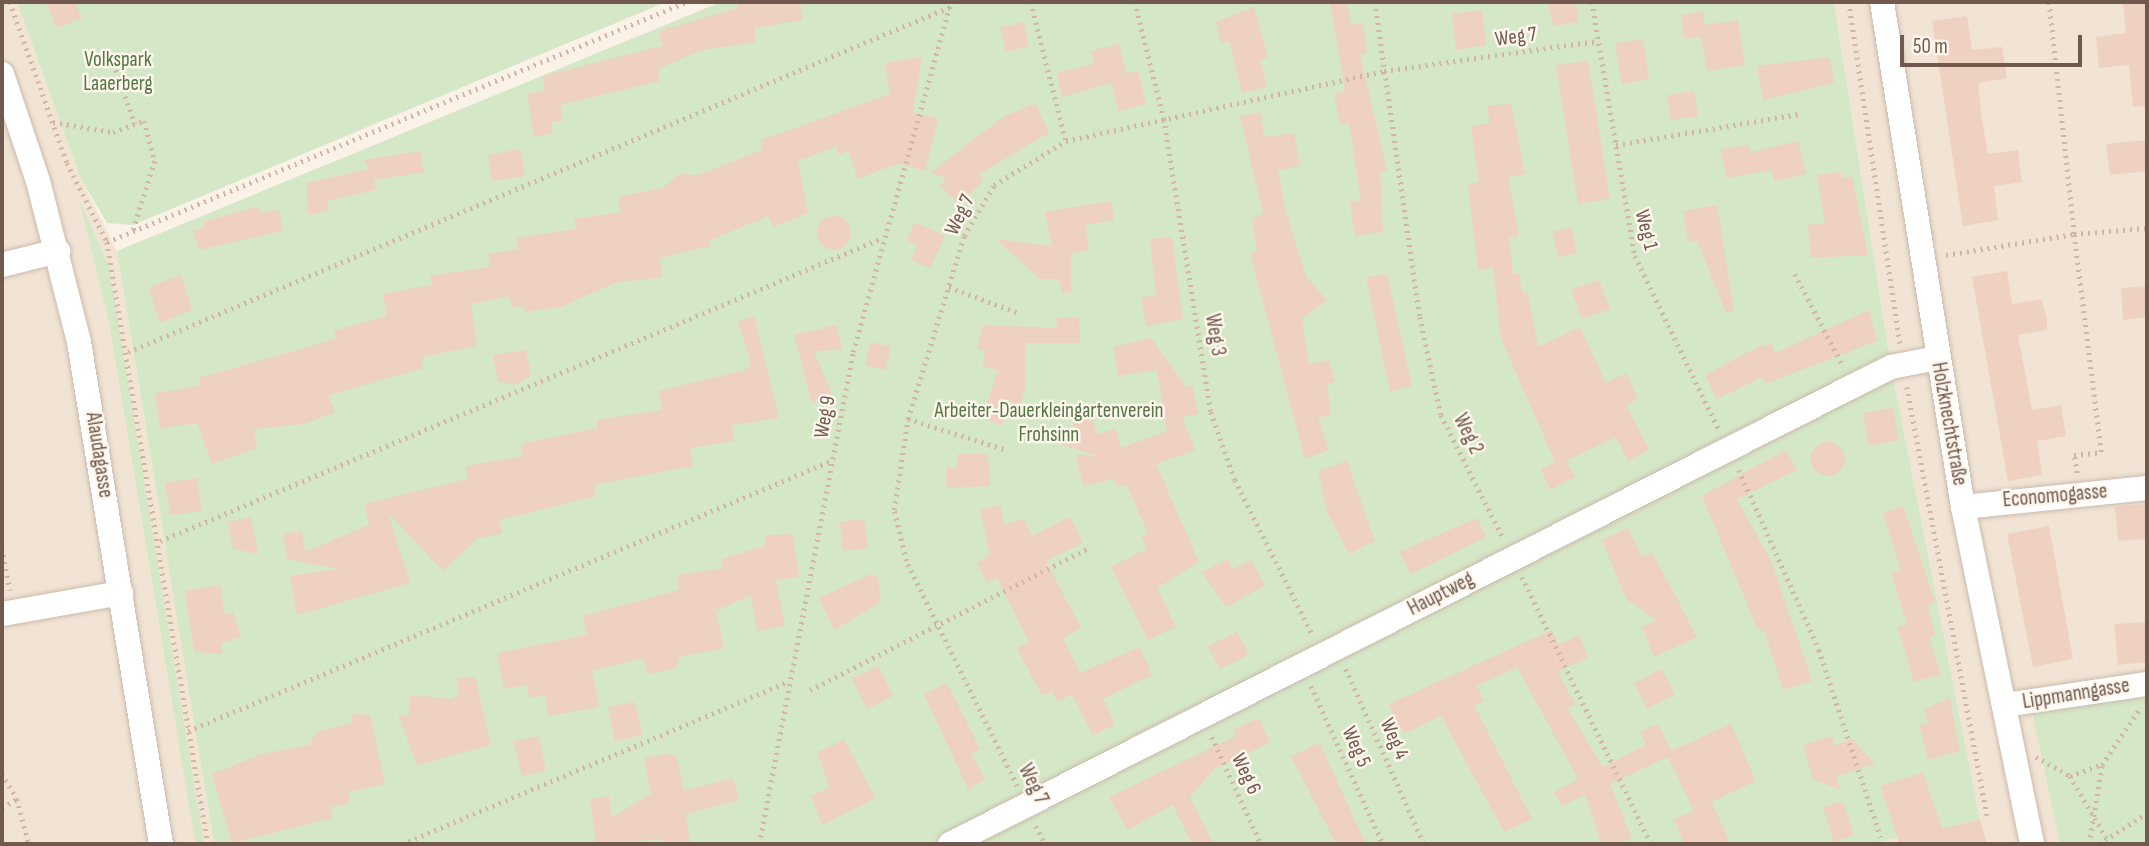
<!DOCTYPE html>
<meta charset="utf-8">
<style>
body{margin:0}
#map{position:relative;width:2149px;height:846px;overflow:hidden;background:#faf2e6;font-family:"Sofia Sans Condensed",sans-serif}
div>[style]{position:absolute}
.residential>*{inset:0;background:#f1e4d5}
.green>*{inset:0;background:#d4e7c6}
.building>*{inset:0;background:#eed1c0}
.round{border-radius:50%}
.path>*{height:4.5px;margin-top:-2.25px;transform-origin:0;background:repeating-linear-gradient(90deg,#d2b5a3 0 2px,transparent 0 7px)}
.roads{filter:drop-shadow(0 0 2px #cbbaad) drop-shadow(0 0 2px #cbbaad)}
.minor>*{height:24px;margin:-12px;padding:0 12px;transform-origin:12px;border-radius:12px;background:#fff}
span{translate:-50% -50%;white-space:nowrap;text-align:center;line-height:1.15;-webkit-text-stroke:5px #fdf6ec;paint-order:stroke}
.street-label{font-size:21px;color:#72594d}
.park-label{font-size:21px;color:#557746}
.frame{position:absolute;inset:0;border:4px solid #72594d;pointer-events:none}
.scale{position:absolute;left:1900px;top:35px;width:182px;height:32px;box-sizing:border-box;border:4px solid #72594d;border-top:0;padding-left:9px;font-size:21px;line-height:24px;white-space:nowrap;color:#72594d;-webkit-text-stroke:5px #fdf6ec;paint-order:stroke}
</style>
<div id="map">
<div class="residential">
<i style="clip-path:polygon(2px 2px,17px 2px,81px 179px,117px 251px,214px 844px,2px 844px)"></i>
<i style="clip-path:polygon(1834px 2px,2147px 2px,2147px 844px,1868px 844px,1980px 820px,1891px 367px)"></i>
</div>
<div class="green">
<i style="clip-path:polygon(17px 2px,666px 2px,133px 225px,107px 223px,81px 179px)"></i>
<i style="clip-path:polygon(721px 2px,1834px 2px,1891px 367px,1980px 820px,1868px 844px,214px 844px,117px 251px)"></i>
<i style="clip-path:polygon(79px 199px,109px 267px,204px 844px,196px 844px,191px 817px,110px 327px)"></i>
<i style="clip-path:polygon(2147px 694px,2147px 844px,2060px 844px,2032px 711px)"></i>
</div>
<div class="building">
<i style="clip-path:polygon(46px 2px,75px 2px,82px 18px,56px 28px)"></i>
<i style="clip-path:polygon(737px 2px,800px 2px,803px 20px,754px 28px,756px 42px,702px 50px,658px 69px,660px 81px,560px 105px,563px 120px,551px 122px,553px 133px,534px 137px,527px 94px,545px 91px,543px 76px,662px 46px,659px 31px,738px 8px)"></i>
<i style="clip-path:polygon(1330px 2px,1346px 2px,1352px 25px,1363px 23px,1367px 53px,1360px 54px,1387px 171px,1380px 172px,1383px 232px,1355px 236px,1350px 202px,1361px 200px,1349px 123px,1340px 125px,1334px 94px,1345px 91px)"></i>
<i style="clip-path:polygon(1548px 2px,1576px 2px,1579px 22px,1553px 26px)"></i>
<i style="clip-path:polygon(2123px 2px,2147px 2px,2147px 106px,2133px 107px,2129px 65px,2099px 68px,2096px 37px,2126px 33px)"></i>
<i style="clip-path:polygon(1254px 7px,1268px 57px,1260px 59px,1267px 87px,1242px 93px,1229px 41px,1221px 43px,1216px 22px)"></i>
<i style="clip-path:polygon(1482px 10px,1486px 45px,1456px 50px,1452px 14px)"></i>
<i style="clip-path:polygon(1703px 11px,1705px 25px,1738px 20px,1745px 65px,1707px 71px,1701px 37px,1684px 39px,1681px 15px)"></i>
<i style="clip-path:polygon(1967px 16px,1972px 50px,2002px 47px,2007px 78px,1978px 83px,1982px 119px,1988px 154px,2018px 150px,2022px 182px,1994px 186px,1998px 220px,1963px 226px,1932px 21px)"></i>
<i style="clip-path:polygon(1024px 22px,1029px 46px,1006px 52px,1000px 28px)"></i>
<i style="clip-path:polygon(1643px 39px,1649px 79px,1622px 84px,1615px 43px)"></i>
<i style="clip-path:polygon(1119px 44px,1126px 74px,1138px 71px,1146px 104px,1118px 111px,1112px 83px,1062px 97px,1057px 73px,1094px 64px,1091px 51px)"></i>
<i style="clip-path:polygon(922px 57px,913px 112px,938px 119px,925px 171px,898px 163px,858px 179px,848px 151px,839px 155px,837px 146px,798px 161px,808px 213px,773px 227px,768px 216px,708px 241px,710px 246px,660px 258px,662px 277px,614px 283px,561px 307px,525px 312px,524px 306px,512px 307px,510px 296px,471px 304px,477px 346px,422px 357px,423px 368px,328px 396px,335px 412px,305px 424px,254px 429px,257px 448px,212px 464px,197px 423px,160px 429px,155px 393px,200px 386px,199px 378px,336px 339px,334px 331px,387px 316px,383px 294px,432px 285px,430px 276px,490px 267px,488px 254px,518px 249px,516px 238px,576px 229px,574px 219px,621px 212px,618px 197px,663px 188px,679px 174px,698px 175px,762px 150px,761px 140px,890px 94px,885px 63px)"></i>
<i style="clip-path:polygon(1830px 57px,1834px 83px,1763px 100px,1757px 66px)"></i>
<i style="clip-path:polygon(1588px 61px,1610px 199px,1578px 204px,1556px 65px)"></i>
<i style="clip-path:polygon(1694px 91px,1698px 116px,1671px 120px,1667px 95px)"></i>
<i style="clip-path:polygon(1035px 103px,1049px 133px,979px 174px,984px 179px,960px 205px,940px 186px,947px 178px,930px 173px,1003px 117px)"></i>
<i style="clip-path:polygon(1511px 103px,1525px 174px,1508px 177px,1519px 236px,1509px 237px,1513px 274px,1519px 273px,1522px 293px,1528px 292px,1538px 347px,1580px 327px,1606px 383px,1626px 373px,1638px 399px,1626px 405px,1649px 450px,1628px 461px,1616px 437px,1566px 461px,1575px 477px,1550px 490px,1541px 469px,1555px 462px,1501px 338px,1493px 268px,1478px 270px,1468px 184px,1479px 182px,1471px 126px,1490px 123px,1487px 106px)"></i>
<i style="clip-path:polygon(1261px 113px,1264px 137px,1294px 133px,1300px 166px,1278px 170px,1285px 208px,1306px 277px,1327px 300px,1302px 318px,1309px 364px,1329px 360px,1335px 382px,1327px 384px,1331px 415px,1318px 418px,1329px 450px,1305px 459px,1250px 253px,1257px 252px,1252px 219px,1263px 213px,1240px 116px)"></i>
<i style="clip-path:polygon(2147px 140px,2147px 171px,2110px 175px,2106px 144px)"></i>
<i style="clip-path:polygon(1798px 141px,1806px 174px,1774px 181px,1772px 170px,1726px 178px,1721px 149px,1748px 145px,1750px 152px)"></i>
<i style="clip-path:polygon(521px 149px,525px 176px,492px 181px,488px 155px)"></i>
<i style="clip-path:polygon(420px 151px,424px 172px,374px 180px,376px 190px,327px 201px,329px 210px,308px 215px,307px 183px,369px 169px,364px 160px)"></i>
<i style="clip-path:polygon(1841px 172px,1841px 178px,1852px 177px,1868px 255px,1811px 258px,1808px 225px,1825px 223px,1817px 175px)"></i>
<i style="clip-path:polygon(1111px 201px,1114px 220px,1085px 225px,1089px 250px,1071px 253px,1071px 292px,1062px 293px,1059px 279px,1040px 279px,996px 239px,1052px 246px,1045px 212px)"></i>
<i style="clip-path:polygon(1717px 205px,1734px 310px,1726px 313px,1697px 240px,1688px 242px,1683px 211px)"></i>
<i style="clip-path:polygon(258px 206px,260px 213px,279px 210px,283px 231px,199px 250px,193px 231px,204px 227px,203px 222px)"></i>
<i class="round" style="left:817px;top:216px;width:34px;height:34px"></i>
<i style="clip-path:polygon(915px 222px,945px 236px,930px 269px,911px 260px,917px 245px,907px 240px)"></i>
<i style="clip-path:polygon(1571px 227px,1577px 253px,1558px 257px,1552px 232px)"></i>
<i style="clip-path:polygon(1172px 237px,1183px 319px,1146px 326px,1141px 298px,1156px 295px,1150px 239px)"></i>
<i style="clip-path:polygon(2007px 271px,2012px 304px,2042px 299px,2047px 321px,2047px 330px,2018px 335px,2032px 410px,2061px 405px,2066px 436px,2037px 441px,2042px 475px,2008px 481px,1972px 277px)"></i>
<i style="clip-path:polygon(181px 274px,192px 310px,160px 323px,149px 288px)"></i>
<i style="clip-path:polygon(1387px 274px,1412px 386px,1390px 392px,1366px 277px)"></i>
<i style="clip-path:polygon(1599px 280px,1610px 309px,1582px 319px,1571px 290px)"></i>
<i style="clip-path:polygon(2147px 286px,2147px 317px,2123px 320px,2121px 288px)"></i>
<i style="clip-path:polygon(1869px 310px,1877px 341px,1765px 384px,1762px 377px,1717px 399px,1705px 375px,1760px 346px,1771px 344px,1775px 353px)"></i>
<i style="clip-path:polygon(754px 316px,779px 418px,732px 425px,734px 441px,690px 448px,693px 466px,594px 485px,596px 496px,499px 520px,502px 534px,478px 538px,443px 571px,388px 513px,410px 583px,297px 615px,290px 576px,338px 569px,287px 559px,283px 534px,302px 531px,305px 552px,369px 525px,365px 504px,468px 479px,466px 466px,523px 456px,521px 444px,598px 428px,597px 420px,662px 410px,659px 391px,746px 370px,751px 363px,738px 322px)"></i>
<i style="clip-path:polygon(1079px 317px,1080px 343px,1025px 343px,1025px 389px,1016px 419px,1006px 416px,1002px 425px,982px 419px,998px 370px,983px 367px,985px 350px,977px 348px,983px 325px,1058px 328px,1056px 318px)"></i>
<i style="clip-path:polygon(837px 325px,842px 350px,814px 351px,832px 394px,812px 403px,794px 335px)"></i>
<i style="clip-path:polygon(1151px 338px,1186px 387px,1193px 386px,1198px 414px,1182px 417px,1195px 450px,1156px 464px,1199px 562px,1157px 588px,1176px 627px,1148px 640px,1111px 567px,1147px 549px,1141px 537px,1148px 533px,1126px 484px,1117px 487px,1115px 479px,1083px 486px,1076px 455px,1098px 456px,1057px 443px,1076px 438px,1072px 415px,1092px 412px,1096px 434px,1116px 429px,1121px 448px,1167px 431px,1157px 370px,1118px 376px,1114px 347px)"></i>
<i style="clip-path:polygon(871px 342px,891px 347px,885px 370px,865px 365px)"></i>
<i style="clip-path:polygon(526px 350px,531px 376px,515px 385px,498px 381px,493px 355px)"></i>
<i style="clip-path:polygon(1893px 408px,1899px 440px,1869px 446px,1863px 413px)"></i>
<i class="round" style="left:1811px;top:442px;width:34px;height:34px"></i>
<i style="clip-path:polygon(1786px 450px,1797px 470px,1737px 499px,1772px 563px,1812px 681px,1783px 690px,1765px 632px,1757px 628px,1702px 496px)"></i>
<i style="clip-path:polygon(957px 454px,988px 454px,990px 486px,947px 488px,946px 468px,957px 468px)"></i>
<i style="clip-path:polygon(1347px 461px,1375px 541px,1349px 554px,1327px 512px,1318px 471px)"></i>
<i style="clip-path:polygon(197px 478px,202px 511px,170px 515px,165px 483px)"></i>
<i style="clip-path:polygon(2147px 504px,2147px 539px,2118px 541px,2115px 507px)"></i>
<i style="clip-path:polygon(1001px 505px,1005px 525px,1024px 518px,1032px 536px,1070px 517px,1083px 543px,1046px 561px,1081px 628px,1063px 638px,1080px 673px,1140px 647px,1152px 675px,1103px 699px,1115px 725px,1093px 735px,1072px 694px,1058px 702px,1052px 691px,1042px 696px,1017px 648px,1029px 642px,997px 578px,987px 583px,977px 563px,990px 555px,980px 510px)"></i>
<i style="clip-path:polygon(1903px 506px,1935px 602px,1927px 605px,1936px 635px,1929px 637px,1941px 674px,1914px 682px,1898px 627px,1907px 624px,1891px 573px,1901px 570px,1883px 513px)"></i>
<i style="clip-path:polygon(251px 517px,258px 554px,233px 549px,228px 522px)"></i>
<i style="clip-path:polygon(1477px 518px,1486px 537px,1411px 574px,1399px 552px)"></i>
<i style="clip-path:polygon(864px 519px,868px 548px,843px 551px,840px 522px)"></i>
<i style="clip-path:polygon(2049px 526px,2073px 659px,2033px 667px,2007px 534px)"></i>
<i style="clip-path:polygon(1628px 528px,1642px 557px,1652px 552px,1697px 637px,1654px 657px,1642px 627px,1657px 620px,1626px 599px,1602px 540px)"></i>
<i style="clip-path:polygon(793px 534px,799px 577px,776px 580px,785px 626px,757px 631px,751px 595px,716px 611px,724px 648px,679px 657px,677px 668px,647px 674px,644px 658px,592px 671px,599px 707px,549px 716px,545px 695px,529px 698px,527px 685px,504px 689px,497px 653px,587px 635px,583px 616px,679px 590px,677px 575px,723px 568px,722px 559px,765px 546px,765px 535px)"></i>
<i style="clip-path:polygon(1228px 559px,1232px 569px,1251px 560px,1265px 586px,1226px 607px,1202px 572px)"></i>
<i style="clip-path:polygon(871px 574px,878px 577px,881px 602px,834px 630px,819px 598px)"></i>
<i style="clip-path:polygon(220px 585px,225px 615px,233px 612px,241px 637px,221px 643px,223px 654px,194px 652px,185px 591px)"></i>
<i style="clip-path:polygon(2147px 622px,2147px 662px,2118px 665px,2114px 624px)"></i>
<i style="clip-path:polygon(1552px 630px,1559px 645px,1579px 635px,1588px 657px,1558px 672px,1575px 704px,1567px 708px,1603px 767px,1646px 745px,1640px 731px,1658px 724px,1671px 751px,1731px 724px,1756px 781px,1712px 802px,1730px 844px,1684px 844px,1674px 819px,1694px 811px,1668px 757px,1610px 784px,1632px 839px,1602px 844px,1585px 795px,1562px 806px,1554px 792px,1578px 779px,1517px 667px,1477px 686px,1484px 701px,1474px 705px,1532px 819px,1504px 832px,1441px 716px,1404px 734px,1398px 725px,1389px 704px)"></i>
<i style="clip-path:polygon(1237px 632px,1249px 655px,1220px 669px,1208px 646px)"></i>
<i style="clip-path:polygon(878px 666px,893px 696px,867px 709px,852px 679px)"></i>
<i style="clip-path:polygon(1662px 669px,1675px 695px,1647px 708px,1634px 683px)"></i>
<i style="clip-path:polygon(475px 677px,491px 745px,417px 765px,398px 715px,409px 716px,410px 695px,451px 699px,459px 694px,457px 678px)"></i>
<i style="clip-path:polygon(947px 683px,980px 749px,971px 753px,985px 780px,968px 789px,924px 694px)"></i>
<i style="clip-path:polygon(1950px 698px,1960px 751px,1928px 760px,1919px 725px,1928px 723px,1924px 709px)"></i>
<i style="clip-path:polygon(635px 702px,642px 735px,615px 741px,608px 707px)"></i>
<i style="clip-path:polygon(352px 714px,370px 715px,385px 784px,348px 792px,350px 803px,331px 807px,333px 818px,232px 843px,212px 774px,262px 754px,309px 745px,317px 732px,352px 723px)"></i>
<i style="clip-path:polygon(1259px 718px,1270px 743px,1215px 768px,1190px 797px,1213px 844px,1192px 844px,1173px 805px,1127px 830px,1109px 797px,1236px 736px,1233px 730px)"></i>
<i style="clip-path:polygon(539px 736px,546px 771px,522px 776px,513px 741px)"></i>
<i style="clip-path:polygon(1832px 736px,1834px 746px,1852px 739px,1875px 764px,1836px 776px,1840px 790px,1813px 779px,1803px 745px)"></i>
<i style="clip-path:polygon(844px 740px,876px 798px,822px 825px,811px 796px,830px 787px,817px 752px)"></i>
<i style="clip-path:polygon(1320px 743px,1336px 779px,1366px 844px,1336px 844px,1291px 756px)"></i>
<i style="clip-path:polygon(665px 754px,677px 756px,684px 791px,733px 778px,739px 800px,686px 814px,690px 844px,664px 844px,663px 839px,596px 844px,590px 799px,609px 796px,612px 817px,651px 794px,644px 758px)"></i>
<i style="clip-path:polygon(1923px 773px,1942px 828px,1980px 820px,1987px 844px,1900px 844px,1880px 786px)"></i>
<i style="clip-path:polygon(1843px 801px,1854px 835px,1834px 842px,1823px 807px)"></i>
</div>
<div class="path">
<i style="left:10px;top:2px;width:171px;rotate:70.5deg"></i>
<i style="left:67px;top:163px;width:89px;rotate:63.1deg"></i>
<i style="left:107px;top:242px;width:627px;rotate:-22.51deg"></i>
<i style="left:1031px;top:2px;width:143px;rotate:75.9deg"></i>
<i style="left:1135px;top:2px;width:121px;rotate:76.1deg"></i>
<i style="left:1164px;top:119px;width:297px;rotate:80.9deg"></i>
<i style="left:1211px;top:412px;width:72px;rotate:70.6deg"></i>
<i style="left:1235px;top:480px;width:174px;rotate:63.4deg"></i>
<i style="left:1375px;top:2px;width:318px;rotate:81.9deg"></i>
<i style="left:1420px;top:317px;width:100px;rotate:77.9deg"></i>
<i style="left:1441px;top:415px;width:138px;rotate:63.2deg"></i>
<i style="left:1592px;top:2px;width:258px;rotate:80.4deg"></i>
<i style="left:1635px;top:256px;width:191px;rotate:64.2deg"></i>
<i style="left:1849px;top:2px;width:346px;rotate:81.5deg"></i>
<i style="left:116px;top:70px;width:57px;rotate:70.6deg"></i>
<i style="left:53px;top:122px;width:61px;rotate:9.5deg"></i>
<i style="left:113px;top:132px;width:33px;rotate:-20deg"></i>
<i style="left:144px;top:121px;width:41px;rotate:74.6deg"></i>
<i style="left:155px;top:161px;width:73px;rotate:107.4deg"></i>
<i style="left:1616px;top:145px;width:186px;rotate:-9.6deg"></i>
<i style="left:107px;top:242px;width:610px;rotate:80.48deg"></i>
<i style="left:1946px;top:255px;width:130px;rotate:-9.3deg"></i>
<i style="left:2074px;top:234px;width:233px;rotate:-96.2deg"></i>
<i style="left:1795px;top:274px;width:104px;rotate:62.4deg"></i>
<i style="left:949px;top:287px;width:72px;rotate:20.5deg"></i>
<i style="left:128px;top:352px;width:891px;rotate:-22.77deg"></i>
<i style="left:1907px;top:387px;width:436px;rotate:79.4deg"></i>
<i style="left:908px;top:419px;width:101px;rotate:17.4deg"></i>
<i style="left:1739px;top:470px;width:197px;rotate:66deg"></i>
<i style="left:1819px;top:650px;width:197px;rotate:71.7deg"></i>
<i style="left:2077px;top:473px;width:18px;rotate:-99deg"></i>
<i style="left:2074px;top:455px;width:27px;rotate:-6deg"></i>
<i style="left:2101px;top:452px;width:220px;rotate:-97.1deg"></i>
<i style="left:2074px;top:234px;width:73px;rotate:-4.7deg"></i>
<i style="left:160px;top:541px;width:781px;rotate:-22.76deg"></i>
<i style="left:2px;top:548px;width:43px;rotate:79.2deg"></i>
<i style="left:1522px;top:577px;width:297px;rotate:64.2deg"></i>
<i style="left:1346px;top:669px;width:192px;rotate:66deg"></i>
<i style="left:1311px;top:686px;width:174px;rotate:65.5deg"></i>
<i style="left:810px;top:690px;width:315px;rotate:-27deg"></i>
<i style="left:188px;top:731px;width:700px;rotate:-22.79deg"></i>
<i style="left:1212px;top:737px;width:118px;rotate:65.4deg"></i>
<i style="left:2036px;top:757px;width:39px;rotate:29deg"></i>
<i style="left:2070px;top:776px;width:79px;rotate:59.5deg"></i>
<i style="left:2px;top:774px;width:29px;rotate:59deg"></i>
<i style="left:17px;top:799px;width:47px;rotate:75.1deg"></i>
<i style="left:2070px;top:776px;width:33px;rotate:-20deg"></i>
<i style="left:1017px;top:786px;width:251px;rotate:-116.3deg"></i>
<i style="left:906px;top:561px;width:52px;rotate:-103.2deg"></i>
<i style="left:894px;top:510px;width:92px;rotate:-81.3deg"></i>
<i style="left:908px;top:419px;width:191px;rotate:-73deg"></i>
<i style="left:964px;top:236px;width:59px;rotate:-59.5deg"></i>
<i style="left:994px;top:185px;width:84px;rotate:-31.4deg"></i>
<i style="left:1066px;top:141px;width:326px;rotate:-12.4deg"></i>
<i style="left:1384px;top:71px;width:216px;rotate:-8deg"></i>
<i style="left:2px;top:808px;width:17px;rotate:-31deg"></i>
<i style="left:1036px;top:826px;width:20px;rotate:63deg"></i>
<i style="left:402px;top:844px;width:418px;rotate:-22.8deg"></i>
<i style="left:727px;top:844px;width:3px"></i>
<i style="left:759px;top:844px;width:501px;rotate:-79.18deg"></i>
<i style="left:853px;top:352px;width:363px;rotate:-74.4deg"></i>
<i style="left:2089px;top:844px;width:80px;rotate:-80.7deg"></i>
<i style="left:2102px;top:765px;width:69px;rotate:-56.3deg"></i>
<i style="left:2099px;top:844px;width:57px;rotate:-32.9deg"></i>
</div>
<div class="roads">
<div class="minor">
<i style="left:1882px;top:2px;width:511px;rotate:80.89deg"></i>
<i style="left:1963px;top:507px;width:344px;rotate:78.4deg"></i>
<i style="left:2px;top:74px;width:113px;rotate:71.4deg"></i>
<i style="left:38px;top:181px;width:166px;rotate:75.7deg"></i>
<i style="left:79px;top:342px;width:509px;rotate:80.72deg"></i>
<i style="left:2px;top:265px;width:58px;rotate:-14deg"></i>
<i style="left:1963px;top:507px;width:185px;rotate:-5.9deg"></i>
<i style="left:2px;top:614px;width:121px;rotate:-10deg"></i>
<i style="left:2005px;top:705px;width:144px;rotate:-8.4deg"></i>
<i style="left:950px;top:844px;width:1013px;rotate:-26.89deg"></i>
<i style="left:1853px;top:386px;width:42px;rotate:-26.6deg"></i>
<i style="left:1891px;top:367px;width:47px;rotate:-11.1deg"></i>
</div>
</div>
<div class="street-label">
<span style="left:1516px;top:37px;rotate:-8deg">Weg 7</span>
<span style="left:960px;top:215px;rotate:-64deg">Weg 7</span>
<span style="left:1646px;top:230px;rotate:76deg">Weg 1</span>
<span style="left:1215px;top:335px;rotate:81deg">Weg 3</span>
<span style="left:825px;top:417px;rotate:-80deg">Weg 9</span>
<span style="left:1949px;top:424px;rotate:80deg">Holzknechtstraße</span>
<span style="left:1468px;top:434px;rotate:64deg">Weg 2</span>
<span style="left:99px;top:455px;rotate:81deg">Alaudagasse</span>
<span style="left:2055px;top:496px;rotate:-5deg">Economogasse</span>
<span style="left:1441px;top:594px;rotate:-27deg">Hauptweg</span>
<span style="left:2076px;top:694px;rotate:-9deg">Lippmanngasse</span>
<span style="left:1394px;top:739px;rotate:66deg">Weg 4</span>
<span style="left:1356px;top:747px;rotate:66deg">Weg 5</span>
<span style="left:1246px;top:774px;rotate:65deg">Weg 6</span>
<span style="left:1033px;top:784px;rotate:64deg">Weg 7</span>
</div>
<div class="park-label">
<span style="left:118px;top:72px">Volkspark<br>Laaerberg</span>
<span style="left:1049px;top:423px">Arbeiter-Dauerkleingartenverein<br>Frohsinn</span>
</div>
<div class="frame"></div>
<div class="scale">50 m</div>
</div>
